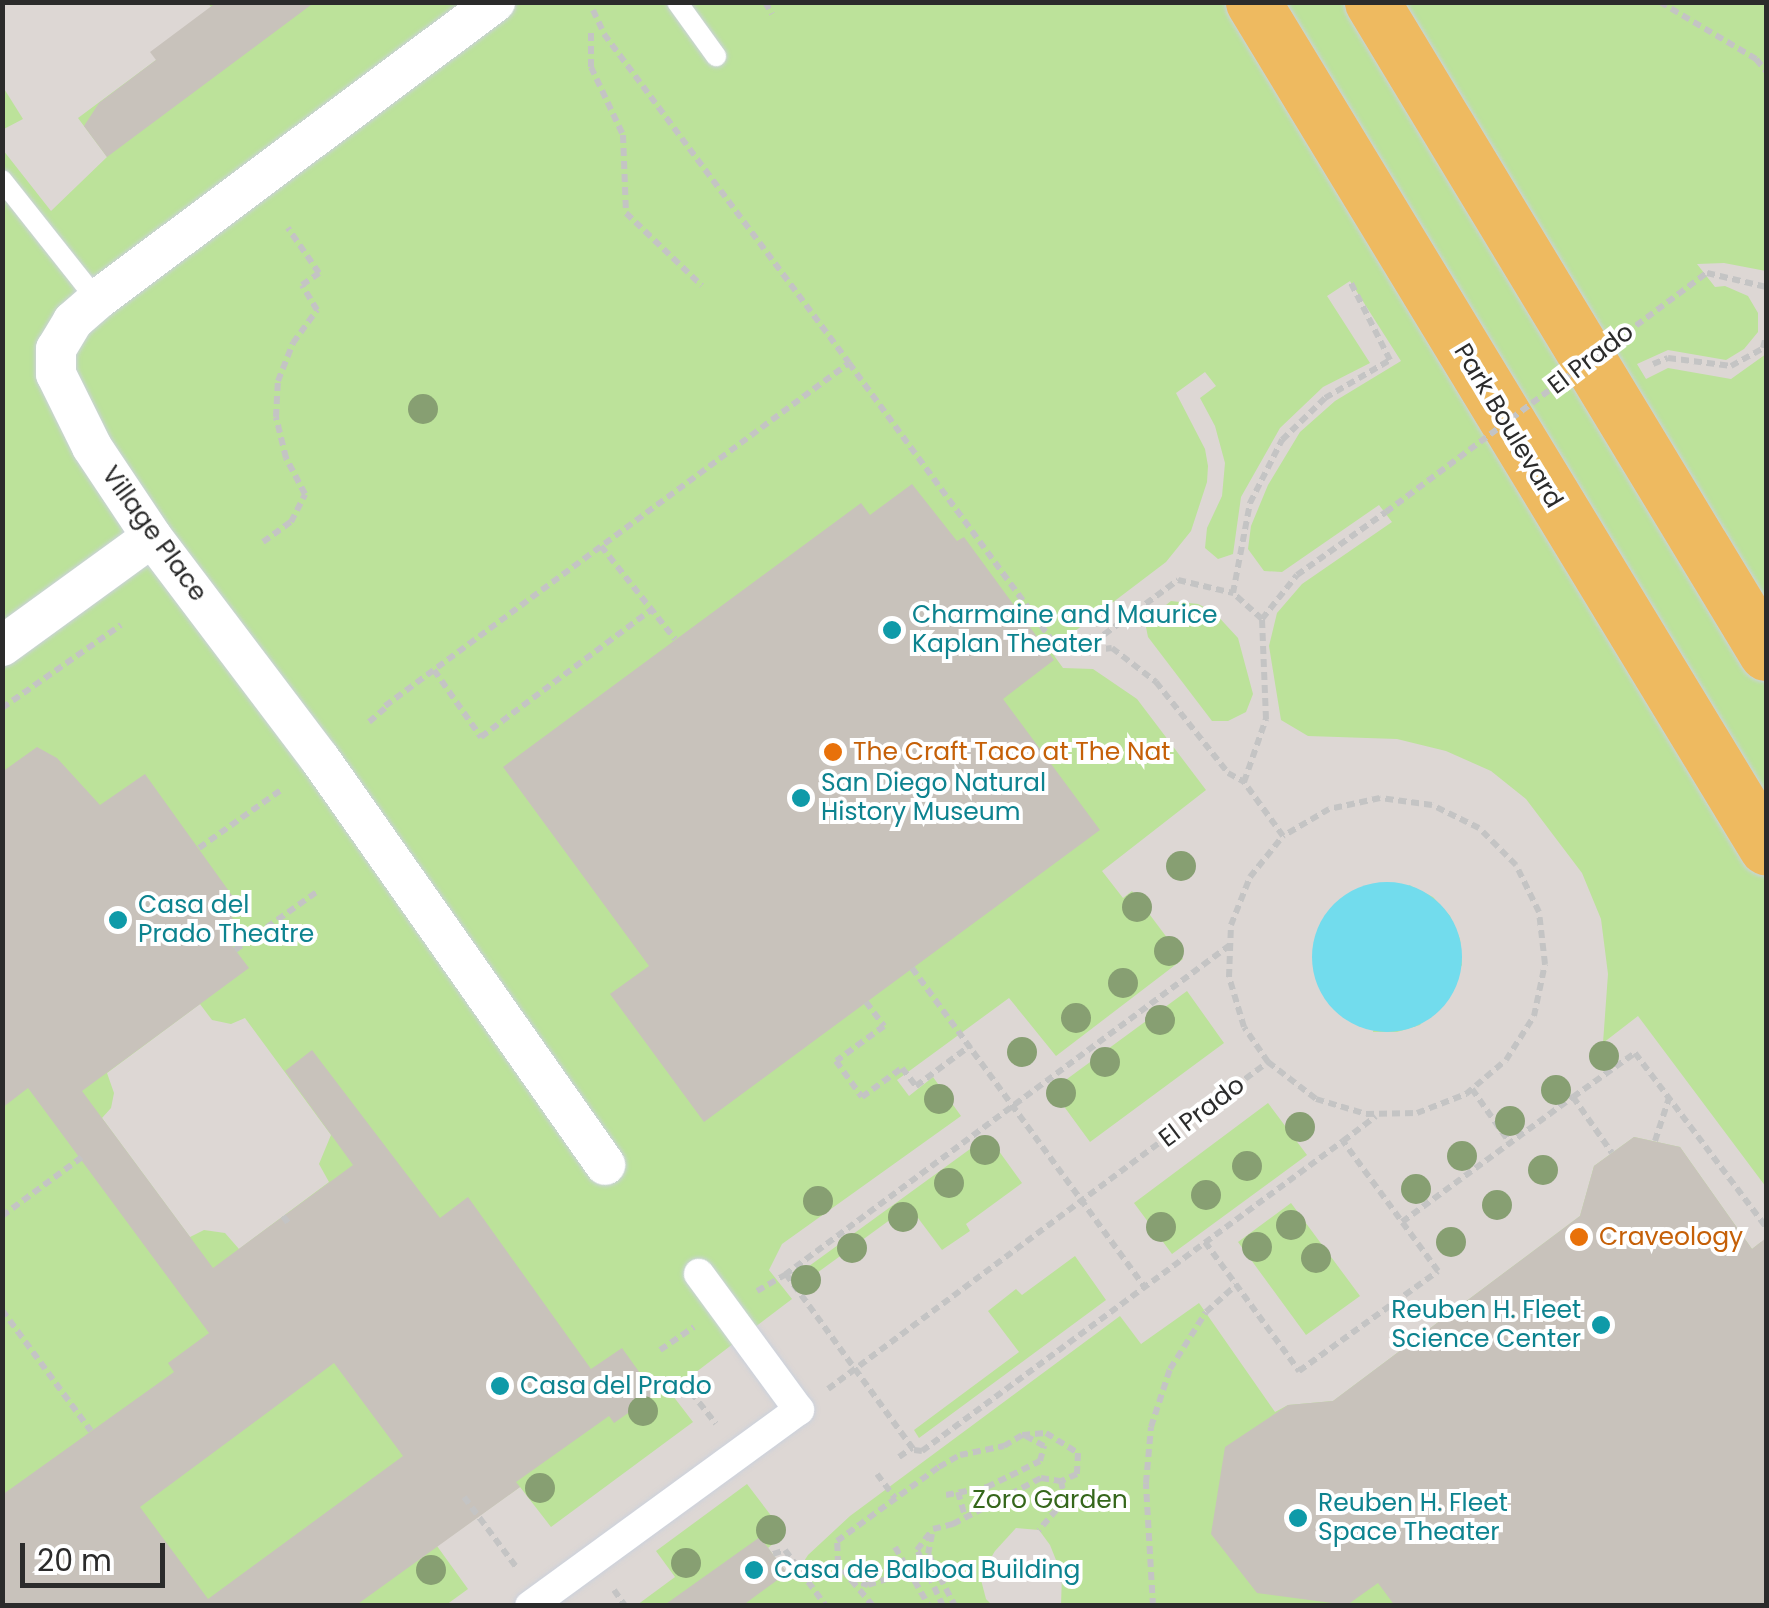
<!DOCTYPE html>
<style>
body{margin:0}
#map{position:relative;width:1769px;height:1608px;overflow:hidden;background:#ece4dd;font-family:Poppins,sans-serif}
div>[style]{position:absolute}
.green>*{inset:0;background:#bce29a}
.plaza>*{inset:0;background:#ddd7d4}
.water>*{inset:0;background:#72dced}
.round{border-radius:50%}
.building>*{inset:0;background:#c8c2bb}
.path>*{height:6px;margin-top:-3px;transform-origin:0;background:repeating-linear-gradient(90deg,#c4c4c4 0 8px,transparent 0 13px)}
.roads{filter:drop-shadow(0 0 2px #cbd1dc) drop-shadow(0 0 2px #cbd1dc)}
.service>*{height:20px;margin:-10px;padding:0 10px;transform-origin:10px;border-radius:10px;background:#fff}
.pedestrian>*{height:30px;margin:-15px;padding:0 15px;transform-origin:15px;border-radius:15px;background:#fff}
.minor>*{height:40px;margin:-20px;padding:0 20px;transform-origin:20px;border-radius:20px;background:#fff}
.primary>*{height:55px;margin:-27.5px;padding:0 27.5px;transform-origin:27.5px;border-radius:27.5px;background:#eeba60}
.path-bridge>*{height:6px;margin-top:-3px;transform-origin:0;background:repeating-linear-gradient(90deg,#c4c4c4 0 8px,transparent 0 13px)}
.trees>*{width:30px;height:30px;margin:-15px;border-radius:50%;background:#879f72}
.dots>*{width:28px;height:28px;translate:-50% -50%;box-sizing:border-box;border:5px solid #fff;border-radius:50%}
span{translate:-50% -50%;white-space:nowrap;text-align:center;line-height:1.15;-webkit-text-stroke:8px #fff;paint-order:stroke}
.street-label{font-size:25px;color:#2b2b2b}
.culture-label{font-size:25px;color:#0d838f}
.left{translate:0 -50%;text-align:left}
.right{translate:-100% -50%;text-align:right}
.food-label{font-size:25px;color:#c56008}
.park-label{font-size:25px;color:#35671b}
.frame{position:absolute;inset:0;border:5px solid #2b2b2b;pointer-events:none}
.scale{position:absolute;left:20px;top:1543px;width:145px;height:45px;box-sizing:border-box;border:5px solid #2b2b2b;border-top:0;padding-left:12px;font-size:30px;line-height:35px;white-space:nowrap;color:#2b2b2b;-webkit-text-stroke:8px #fff;paint-order:stroke}
</style>
<div id="map">
<div class="green">
<i style="clip-path:polygon(3px 3px,1766px 3px,1766px 1605px,3px 1605px)"></i>
</div>
<div class="plaza">
<i style="clip-path:polygon(207px 2px,211px 7px,156px 60px,78px 118px,107px 157px,51px 211px,3px 150px,2px 130px,23px 119px,3px 87px,3px 3px)"></i>
<i style="clip-path:polygon(1724px 263px,1766px 271px,1766px 354px,1731px 379px,1668px 368px,1646px 379px,1637px 364px,1668px 350px,1726px 360px,1744px 349px,1758px 332px,1758px 313px,1748px 296px,1725px 286px,1715px 287px,1697px 264px)"></i>
<i style="clip-path:polygon(evenodd,1350px 281px,1401px 361px,1335px 401px,1300px 432px,1268px 485px,1251px 526px,1248px 549px,1264px 571px,1282px 572px,1379px 505px,1392px 522px,1302px 584px,1277px 613px,1269px 646px,1281px 720px,1308px 736px,1397px 739px,1446px 751px,1491px 771px,1526px 799px,1582px 873px,1601px 919px,1608px 974px,1603px 1043px,1638px 1016px,1766px 1187px,1766px 1249px,1761px 1242px,1752px 1249px,1680px 1147px,1634px 1137px,1594px 1166px,1580px 1216px,1333px 1401px,1288px 1405px,1275px 1412px,1199px 1303px,1141px 1344px,1120px 1316px,850px 1516px,808px 1555px,799px 1569px,787px 1573px,768px 1548px,785px 1534px,747px 1484px,656px 1551px,675px 1577px,637px 1605px,446px 1605px,468px 1589px,437px 1546px,520px 1487px,551px 1527px,693px 1422px,670px 1392px,792px 1299px,769px 1270px,782px 1244px,961px 1116px,933px 1077px,909px 1096px,897px 1080px,1009px 998px,1056px 1056px,1183px 959px,1132px 891px,1123px 898px,1102px 871px,1206px 790px,1137px 699px,1093px 669px,1063px 668px,1050px 650px,1166px 562px,1191px 531px,1207px 482px,1208px 466px,1205px 449px,1176px 393px,1205px 372px,1216px 386px,1200px 398px,1215px 426px,1225px 463px,1222px 496px,1207px 528px,1205px 548px,1218px 559px,1233px 554px,1241px 497px,1280px 428px,1323px 387px,1370px 363px,1327px 296px,1350px 281px,1171px 601px,1198px 604px,1214px 612px,1238px 638px,1253px 694px,1246px 712px,1228px 721px,1212px 721px,1148px 637px,1145px 622px,1171px 601px,1350px 281px,1409px 885px,1433px 897px,1450px 916px,1460px 939px,1462px 965px,1420px 1025px,1397px 1032px,1373px 1032px,1409px 885px,1350px 281px,1187px 991px,1224px 1043px,1090px 1142px,1052px 1090px,1187px 991px,1350px 281px,1268px 1103px,1307px 1155px,1172px 1254px,1134px 1203px,1268px 1103px,1350px 281px,988px 1136px,1022px 1183px,966px 1224px,970px 1231px,942px 1250px,909px 1206px,810px 1278px,805px 1269px,988px 1136px,1350px 281px,1291px 1203px,1360px 1296px,1306px 1335px,1238px 1242px,1291px 1203px,1350px 281px,1075px 1256px,1106px 1300px,919px 1438px,914px 1430px,1019px 1352px,988px 1311px,1016px 1289px,1022px 1295px,1075px 1256px)"></i>
<i style="clip-path:polygon(200px 1004px,212px 1020px,231px 1024px,245px 1018px,331px 1135px,319px 1164px,329px 1182px,239px 1249px,225px 1233px,204px 1230px,190px 1237px,102px 1118px,111px 1108px,114px 1093px,107px 1073px)"></i>
<i style="clip-path:polygon(1016px 1528px,1039px 1530px,1050px 1545px,1062px 1575px,1061px 1605px,992px 1605px,986px 1599px,980px 1576px,995px 1551px)"></i>
</div>
<div class="water">
<i class="round" style="left:1312px;top:882px;width:150px;height:150px"></i>
</div>
<div class="building">
<i style="clip-path:polygon(217px 2px,315px 2px,107px 157px,84px 126px,99px 103px,156px 60px,150px 52px)"></i>
<i style="clip-path:polygon(912px 484px,957px 541px,964px 537px,1054px 660px,1003px 699px,1100px 830px,704px 1122px,610px 994px,649px 966px,503px 767px,861px 503px,870px 515px)"></i>
<i style="clip-path:polygon(evenodd,37px 747px,57px 758px,100px 805px,145px 774px,236px 901px,226px 909px,241px 930px,227px 939px,249px 968px,82px 1091px,213px 1268px,353px 1165px,285px 1071px,312px 1050px,440px 1218px,468px 1197px,591px 1369px,622px 1348px,655px 1394px,614px 1423px,609px 1416px,516px 1482px,520px 1487px,355px 1606px,2px 1606px,2px 1495px,174px 1372px,168px 1363px,209px 1333px,28px 1088px,2px 1108px,2px 772px,37px 747px,334px 1363px,403px 1456px,208px 1599px,140px 1507px,334px 1363px)"></i>
<i style="clip-path:polygon(1634px 1137px,1680px 1147px,1752px 1249px,1766px 1238px,1766px 1606px,1395px 1606px,1378px 1583px,1347px 1605px,1257px 1593px,1211px 1534px,1225px 1447px,1288px 1405px,1333px 1401px,1580px 1216px,1594px 1166px)"></i>
<i style="clip-path:polygon(760px 1537px,787px 1573px,742px 1606px,663px 1606px)"></i>
</div>
<div class="path">
<i style="left:765px;top:2px;width:14px;rotate:60deg"></i>
<i style="left:1660px;top:2px;width:112px;rotate:30.7deg"></i>
<i style="left:1756px;top:59px;width:16px;rotate:50deg"></i>
<i style="left:593px;top:10px;width:26px;rotate:65deg"></i>
<i style="left:604px;top:34px;width:410px;rotate:53.3deg"></i>
<i style="left:591px;top:33px;width:34px;rotate:90deg"></i>
<i style="left:591px;top:67px;width:75px;rotate:64.8deg"></i>
<i style="left:623px;top:135px;width:78px;rotate:87.8deg"></i>
<i style="left:626px;top:213px;width:105px;rotate:43.8deg"></i>
<i style="left:1707px;top:273px;width:61px;rotate:13.3deg"></i>
<i style="left:1653px;top:364px;width:16px;rotate:-22deg"></i>
<i style="left:1668px;top:358px;width:64px;rotate:7.2deg"></i>
<i style="left:1731px;top:366px;width:37px;rotate:-29deg"></i>
<i style="left:1763px;top:348px;width:12px;rotate:-76deg"></i>
<i style="left:263px;top:542px;width:34px;rotate:-36deg"></i>
<i style="left:291px;top:522px;width:31px;rotate:-63deg"></i>
<i style="left:305px;top:494px;width:41px;rotate:-117.8deg"></i>
<i style="left:286px;top:458px;width:42px;rotate:-103.7deg"></i>
<i style="left:276px;top:417px;width:36px;rotate:-87deg"></i>
<i style="left:278px;top:381px;width:41px;rotate:-68.5deg"></i>
<i style="left:293px;top:343px;width:41px;rotate:-54deg"></i>
<i style="left:317px;top:310px;width:29px;rotate:-121deg"></i>
<i style="left:302px;top:285px;width:21px;rotate:-35deg"></i>
<i style="left:319px;top:273px;width:55px;rotate:-124.6deg"></i>
<i style="left:601px;top:546px;width:119px;rotate:51.5deg"></i>
<i style="left:1262px;top:619px;width:39px;rotate:-138deg"></i>
<i style="left:1233px;top:593px;width:92px;rotate:-79.3deg"></i>
<i style="left:1250px;top:503px;width:71px;rotate:-63.1deg"></i>
<i style="left:1282px;top:440px;width:60px;rotate:-44.3deg"></i>
<i style="left:1325px;top:398px;width:75px;rotate:-30.3deg"></i>
<i style="left:1390px;top:360px;width:89px;rotate:-116.9deg"></i>
<i style="left:1083px;top:650px;width:118px;rotate:-36.4deg"></i>
<i style="left:1178px;top:580px;width:57px;rotate:13.3deg"></i>
<i style="left:434px;top:670px;width:82px;rotate:55deg"></i>
<i style="left:481px;top:737px;width:214px;rotate:-36.8deg"></i>
<i style="left:385px;top:706px;width:577px;rotate:-36.47deg"></i>
<i style="left:849px;top:363px;width:351px;rotate:53.8deg"></i>
<i style="left:1056px;top:646px;width:25px;rotate:14deg"></i>
<i style="left:1080px;top:652px;width:32px;rotate:-7deg"></i>
<i style="left:1112px;top:648px;width:56px;rotate:37.7deg"></i>
<i style="left:1156px;top:682px;width:116px;rotate:51.6deg"></i>
<i style="left:1228px;top:773px;width:18px;rotate:29deg"></i>
<i style="left:2px;top:708px;width:145px;rotate:-34.9deg"></i>
<i style="left:369px;top:722px;width:23px;rotate:-41deg"></i>
<i style="left:199px;top:848px;width:100px;rotate:-35.3deg"></i>
<i style="left:1230px;top:945px;width:553px;rotate:143.46deg"></i>
<i style="left:786px;top:1274px;width:218px;rotate:54deg"></i>
<i style="left:914px;top:1450px;width:8px;rotate:7deg"></i>
<i style="left:922px;top:1451px;width:523px;rotate:-36.37deg"></i>
<i style="left:235px;top:950px;width:102px;rotate:-35.4deg"></i>
<i style="left:912px;top:968px;width:395px;rotate:53.9deg"></i>
<i style="left:866px;top:1002px;width:30px;rotate:53deg"></i>
<i style="left:884px;top:1026px;width:59px;rotate:143.9deg"></i>
<i style="left:836px;top:1061px;width:44px;rotate:54.2deg"></i>
<i style="left:862px;top:1097px;width:49px;rotate:-35.9deg"></i>
<i style="left:902px;top:1068px;width:23px;rotate:52deg"></i>
<i style="left:916px;top:1086px;width:69px;rotate:-36.7deg"></i>
<i style="left:1268px;top:1062px;width:61px;rotate:37.6deg"></i>
<i style="left:1316px;top:1099px;width:52px;rotate:16.7deg"></i>
<i style="left:1366px;top:1114px;width:51px;rotate:-1.1deg"></i>
<i style="left:1417px;top:1113px;width:53px;rotate:-21.2deg"></i>
<i style="left:1466px;top:1094px;width:52px;rotate:-40.4deg"></i>
<i style="left:1506px;top:1060px;width:52px;rotate:-57.5deg"></i>
<i style="left:1534px;top:1016px;width:53px;rotate:-78.1deg"></i>
<i style="left:1545px;top:964px;width:52px;rotate:-96.6deg"></i>
<i style="left:1539px;top:912px;width:52px;rotate:-116.1deg"></i>
<i style="left:1516px;top:865px;width:52px;rotate:-135deg"></i>
<i style="left:1479px;top:828px;width:52px;rotate:-153.9deg"></i>
<i style="left:1432px;top:805px;width:52px;rotate:-172.3deg"></i>
<i style="left:1380px;top:798px;width:52px;rotate:167.8deg"></i>
<i style="left:1329px;top:809px;width:53px;rotate:149.6deg"></i>
<i style="left:1472px;top:1089px;width:66px;rotate:54.9deg"></i>
<i style="left:1573px;top:1097px;width:76px;rotate:-35.4deg"></i>
<i style="left:1635px;top:1053px;width:218px;rotate:53deg"></i>
<i style="left:1655px;top:1141px;width:45px;rotate:-72deg"></i>
<i style="left:2px;top:1216px;width:99px;rotate:-36.4deg"></i>
<i style="left:283px;top:1216px;width:9px;rotate:54deg"></i>
<i style="left:1402px;top:1222px;width:212px;rotate:-36.2deg"></i>
<i style="left:1573px;top:1097px;width:68px;rotate:55.1deg"></i>
<i style="left:1205px;top:1242px;width:160px;rotate:53.9deg"></i>
<i style="left:1299px;top:1371px;width:171px;rotate:-35.7deg"></i>
<i style="left:1438px;top:1271px;width:161px;rotate:-126.2deg"></i>
<i style="left:1343px;top:1141px;width:41px;rotate:-37.1deg"></i>
<i style="left:757px;top:1291px;width:34px;rotate:-30deg"></i>
<i style="left:2px;top:1310px;width:150px;rotate:53.7deg"></i>
<i style="left:660px;top:1350px;width:41px;rotate:-34.1deg"></i>
<i style="left:683px;top:1382px;width:53px;rotate:51.8deg"></i>
<i style="left:828px;top:1389px;width:548px;rotate:-36.62deg"></i>
<i style="left:1268px;top:1062px;width:42px;rotate:-124.4deg"></i>
<i style="left:1244px;top:1027px;width:52px;rotate:-106.7deg"></i>
<i style="left:1229px;top:977px;width:52px;rotate:-87.8deg"></i>
<i style="left:1231px;top:925px;width:52px;rotate:-68.4deg"></i>
<i style="left:1250px;top:877px;width:53px;rotate:-51.2deg"></i>
<i style="left:1283px;top:836px;width:67px;rotate:-125.8deg"></i>
<i style="left:1244px;top:782px;width:67px;rotate:-70.8deg"></i>
<i style="left:1266px;top:719px;width:100px;rotate:-92.3deg"></i>
<i style="left:1262px;top:619px;width:56px;rotate:-51.5deg"></i>
<i style="left:1297px;top:575px;width:109px;rotate:-35.3deg"></i>
<i style="left:899px;top:1457px;width:16px;rotate:-35deg"></i>
<i style="left:877px;top:1474px;width:30px;rotate:53deg"></i>
<i style="left:958px;top:1492px;width:26px;rotate:74deg"></i>
<i style="left:946px;top:1495px;width:42px;rotate:-11deg"></i>
<i style="left:987px;top:1487px;width:59px;rotate:-26.1deg"></i>
<i style="left:1040px;top:1461px;width:16px;rotate:-75deg"></i>
<i style="left:1044px;top:1446px;width:23px;rotate:-151deg"></i>
<i style="left:464px;top:1497px;width:89px;rotate:53.3deg"></i>
<i style="left:1065px;top:1500px;width:29px;rotate:-4deg"></i>
<i style="left:932px;top:1534px;width:20px;rotate:101deg"></i>
<i style="left:928px;top:1554px;width:59px;rotate:62.6deg"></i>
<i style="left:895px;top:1547px;width:68px;rotate:60deg"></i>
<i style="left:773px;top:1554px;width:13px;rotate:-18deg"></i>
<i style="left:785px;top:1550px;width:69px;rotate:53.8deg"></i>
<i style="left:849px;top:1579px;width:20px;rotate:18deg"></i>
<i style="left:868px;top:1585px;width:20px;rotate:-18deg"></i>
<i style="left:887px;top:1579px;width:23px;rotate:-52deg"></i>
<i style="left:614px;top:1590px;width:19px;rotate:55deg"></i>
<i style="left:873px;top:1606px;width:55px;rotate:-129.8deg"></i>
<i style="left:838px;top:1564px;width:23px;rotate:-92deg"></i>
<i style="left:837px;top:1541px;width:126px;rotate:-36deg"></i>
<i style="left:939px;top:1467px;width:24px;rotate:-30deg"></i>
<i style="left:960px;top:1455px;width:45px;rotate:-11.6deg"></i>
<i style="left:1004px;top:1446px;width:21px;rotate:-31deg"></i>
<i style="left:1022px;top:1435px;width:24px;rotate:-5deg"></i>
<i style="left:1046px;top:1433px;width:38px;rotate:32deg"></i>
<i style="left:1078px;top:1453px;width:21px;rotate:93deg"></i>
<i style="left:1077px;top:1474px;width:17px;rotate:156deg"></i>
<i style="left:943px;top:1606px;width:62px;rotate:-114.9deg"></i>
<i style="left:917px;top:1550px;width:26px;rotate:-53deg"></i>
<i style="left:933px;top:1529px;width:21px;rotate:-14deg"></i>
<i style="left:953px;top:1524px;width:99px;rotate:-27.6deg"></i>
<i style="left:1041px;top:1478px;width:20px;rotate:9deg"></i>
<i style="left:1061px;top:1481px;width:19px;rotate:78deg"></i>
<i style="left:1065px;top:1500px;width:40px;rotate:131deg"></i>
<i style="left:1153px;top:1606px;width:123px;rotate:-93.3deg"></i>
<i style="left:1146px;top:1483px;width:56px;rotate:-84.9deg"></i>
<i style="left:1151px;top:1427px;width:61px;rotate:-71.9deg"></i>
<i style="left:1170px;top:1369px;width:67px;rotate:-57.7deg"></i>
<i style="left:1206px;top:1312px;width:40px;rotate:-42deg"></i>
</div>
<div class="roads">
<div class="service">
<i style="left:677px;top:2px;width:67px;rotate:54.2deg"></i>
<i style="left:2px;top:180px;width:153px;rotate:51.6deg"></i>
</div>
<div class="pedestrian">
<i style="left:530px;top:1606px;width:333px;rotate:-36.1deg"></i>
<i style="left:799px;top:1410px;width:169px;rotate:-126.3deg"></i>
</div>
<div class="minor">
<i style="left:495px;top:2px;width:497px;rotate:143.2deg"></i>
<i style="left:97px;top:300px;width:32px;rotate:139deg"></i>
<i style="left:73px;top:321px;width:33px;rotate:121deg"></i>
<i style="left:56px;top:349px;width:25px;rotate:90deg"></i>
<i style="left:56px;top:374px;width:81px;rotate:63.7deg"></i>
<i style="left:92px;top:447px;width:108px;rotate:56.3deg"></i>
<i style="left:152px;top:537px;width:278px;rotate:52.9deg"></i>
<i style="left:320px;top:759px;width:496px;rotate:54.9deg"></i>
<i style="left:2px;top:646px;width:185px;rotate:-36deg"></i>
</div>
<div class="primary">
<i style="left:1253px;top:2px;width:989px;rotate:58.74deg"></i>
<i style="left:1372px;top:2px;width:761px;rotate:58.82deg"></i>
</div>
</div>
<div class="path-bridge">
<i style="left:1386px;top:512px;width:400px;rotate:-36.7deg"></i>
</div>
<div class="trees">
<i style="left:423px;top:409px"></i>
<i style="left:1181px;top:866px"></i>
<i style="left:1137px;top:907px"></i>
<i style="left:1169px;top:951px"></i>
<i style="left:1123px;top:983px"></i>
<i style="left:1076px;top:1018px"></i>
<i style="left:1160px;top:1020px"></i>
<i style="left:1022px;top:1052px"></i>
<i style="left:1604px;top:1056px"></i>
<i style="left:1105px;top:1062px"></i>
<i style="left:1556px;top:1090px"></i>
<i style="left:1061px;top:1093px"></i>
<i style="left:939px;top:1099px"></i>
<i style="left:1510px;top:1121px"></i>
<i style="left:1300px;top:1127px"></i>
<i style="left:985px;top:1150px"></i>
<i style="left:1462px;top:1156px"></i>
<i style="left:1247px;top:1166px"></i>
<i style="left:1543px;top:1170px"></i>
<i style="left:949px;top:1183px"></i>
<i style="left:1416px;top:1189px"></i>
<i style="left:1206px;top:1195px"></i>
<i style="left:818px;top:1201px"></i>
<i style="left:1497px;top:1205px"></i>
<i style="left:903px;top:1217px"></i>
<i style="left:1291px;top:1225px"></i>
<i style="left:1161px;top:1227px"></i>
<i style="left:1451px;top:1242px"></i>
<i style="left:1257px;top:1247px"></i>
<i style="left:852px;top:1248px"></i>
<i style="left:1316px;top:1258px"></i>
<i style="left:806px;top:1280px"></i>
<i style="left:643px;top:1411px"></i>
<i style="left:540px;top:1488px"></i>
<i style="left:771px;top:1530px"></i>
<i style="left:686px;top:1563px"></i>
<i style="left:431px;top:1570px"></i>
</div>
<div class="dots">
<i style="left:892px;top:630px;background:#0f9aa8"></i>
<i style="left:833px;top:752px;background:#e8710a"></i>
<i style="left:801px;top:798px;background:#0f9aa8"></i>
<i style="left:118px;top:920px;background:#0f9aa8"></i>
<i style="left:1579px;top:1237px;background:#e8710a"></i>
<i style="left:1601px;top:1325px;background:#0f9aa8"></i>
<i style="left:500px;top:1386px;background:#0f9aa8"></i>
<i style="left:1298px;top:1518px;background:#0f9aa8"></i>
<i style="left:754px;top:1570px;background:#0f9aa8"></i>
</div>
<div class="street-label">
<span style="left:1591px;top:359px;rotate:-37deg">El Prado</span>
<span style="left:1508px;top:426px;rotate:59deg">Park Boulevard</span>
<span style="left:154px;top:534px;rotate:54deg">Village Place</span>
<span style="left:1202px;top:1112px;rotate:-37deg">El Prado</span>
</div>
<div class="culture-label">
<span class="left" style="left:912px;top:630px">Charmaine and Maurice<br>Kaplan Theater</span>
<span class="left" style="left:821px;top:798px">San Diego Natural<br>History Museum</span>
<span class="left" style="left:138px;top:920px">Casa del<br>Prado Theatre</span>
<span class="right" style="left:1581px;top:1325px">Reuben H. Fleet<br>Science Center</span>
<span class="left" style="left:520px;top:1386px">Casa del Prado</span>
<span class="left" style="left:1318px;top:1518px">Reuben H. Fleet<br>Space Theater</span>
<span class="left" style="left:774px;top:1570px">Casa de Balboa Building</span>
</div>
<div class="food-label">
<span class="left" style="left:853px;top:752px">The Craft Taco at The Nat</span>
<span class="left" style="left:1599px;top:1237px">Craveology</span>
</div>
<div class="park-label">
<span style="left:1050px;top:1500px">Zoro Garden</span>
</div>
<div class="frame"></div>
<div class="scale">20 m</div>
</div>
